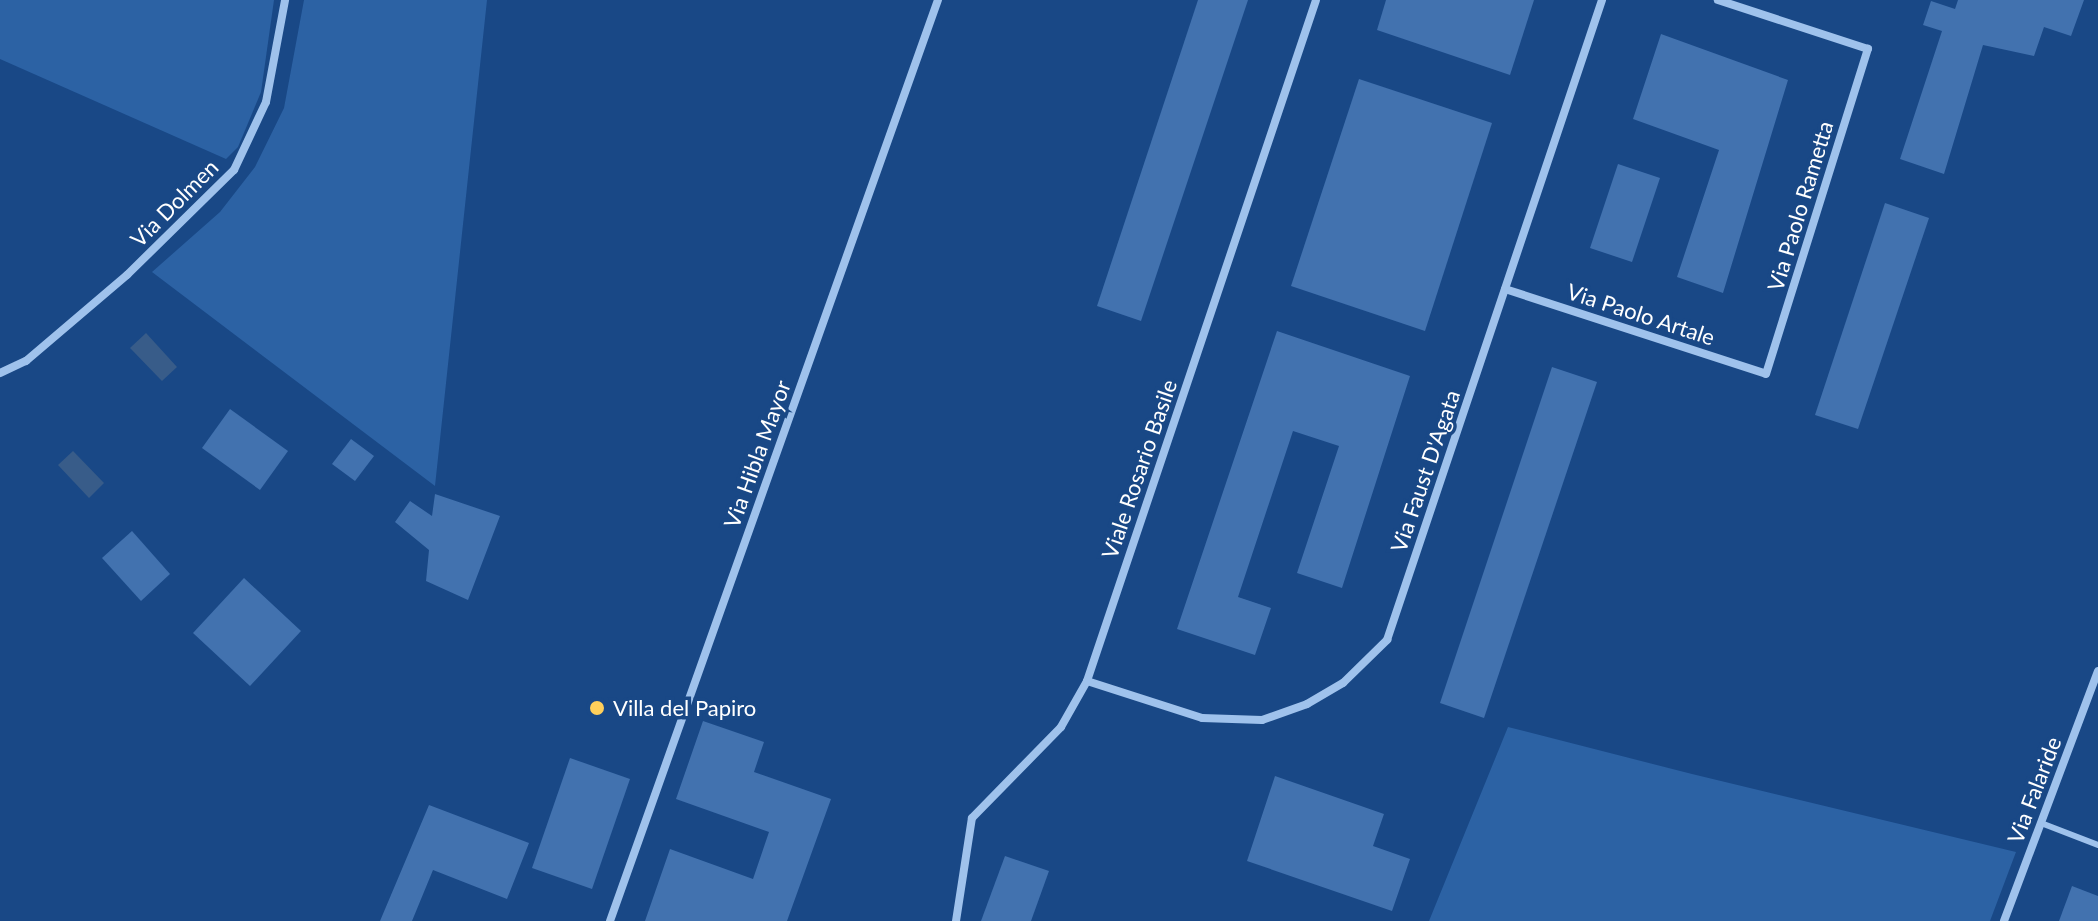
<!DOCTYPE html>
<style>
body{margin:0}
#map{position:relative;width:2098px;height:921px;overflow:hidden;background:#194886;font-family:Lato,sans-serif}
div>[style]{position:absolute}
.green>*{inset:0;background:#2c62a4}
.water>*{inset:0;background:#385c89}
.building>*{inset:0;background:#4272af}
.service>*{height:6px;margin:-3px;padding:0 3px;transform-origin:3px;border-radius:3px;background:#9fc2ec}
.minor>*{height:8px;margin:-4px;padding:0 4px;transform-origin:4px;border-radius:4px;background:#9fc2ec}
.dots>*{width:22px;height:22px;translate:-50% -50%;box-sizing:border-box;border:4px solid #194886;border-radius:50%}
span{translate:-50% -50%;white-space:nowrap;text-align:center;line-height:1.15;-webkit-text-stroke:7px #194886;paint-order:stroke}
.street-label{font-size:22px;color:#fff}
.poi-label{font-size:22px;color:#fff}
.left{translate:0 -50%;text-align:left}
</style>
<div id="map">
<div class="green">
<i style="clip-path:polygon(0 0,274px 0,261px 92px,238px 147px,226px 159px,0 59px)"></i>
<i style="clip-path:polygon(304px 0,487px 0,435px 486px,152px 272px,220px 212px,255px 167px,284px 108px)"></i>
<i style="clip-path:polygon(1508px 727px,1692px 774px,2016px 852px,1990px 921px,1429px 921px)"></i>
</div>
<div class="water">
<i style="clip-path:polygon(146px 333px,177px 367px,162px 381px,130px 348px)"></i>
<i style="clip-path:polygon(73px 451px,104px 483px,89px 498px,58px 465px)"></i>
</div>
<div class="building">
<i style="clip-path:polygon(1198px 0,1248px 0,1141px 321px,1097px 306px)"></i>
<i style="clip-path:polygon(1386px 0,1534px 0,1510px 75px,1377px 30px)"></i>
<i style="clip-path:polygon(1958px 0,2084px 0,2071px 36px,2044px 27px,2034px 56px,1983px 45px,1944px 174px,1900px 159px,1942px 31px,1923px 25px,1931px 1px,1955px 9px)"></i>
<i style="clip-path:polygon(1661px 34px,1788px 80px,1723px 293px,1677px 277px,1719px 150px,1633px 119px)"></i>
<i style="clip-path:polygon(1359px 79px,1492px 123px,1425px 331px,1291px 286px)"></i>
<i style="clip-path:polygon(1618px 164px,1660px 178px,1632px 262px,1590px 248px)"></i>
<i style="clip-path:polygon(1885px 203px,1929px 218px,1858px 429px,1815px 415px)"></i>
<i style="clip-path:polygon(1277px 331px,1410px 376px,1342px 588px,1297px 573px,1339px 446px,1293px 431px,1238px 597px,1271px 608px,1255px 655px,1177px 629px)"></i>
<i style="clip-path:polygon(1552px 367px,1597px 382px,1484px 718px,1440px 703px)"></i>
<i style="clip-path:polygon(230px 409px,288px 451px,260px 490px,202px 448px)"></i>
<i style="clip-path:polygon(351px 439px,374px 456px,355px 481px,332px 464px)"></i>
<i style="clip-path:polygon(435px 494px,500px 516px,468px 600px,426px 581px,429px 550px,395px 522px,410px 501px,432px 516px)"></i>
<i style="clip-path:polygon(132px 531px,170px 574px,141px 601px,102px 558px)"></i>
<i style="clip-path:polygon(244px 578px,301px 631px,250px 686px,193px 633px)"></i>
<i style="clip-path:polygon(703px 721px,764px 742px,754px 772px,831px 799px,787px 921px,645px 921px,670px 849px,753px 879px,769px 832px,676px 799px)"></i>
<i style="clip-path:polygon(570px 758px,630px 779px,592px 889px,532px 868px)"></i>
<i style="clip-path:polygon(1275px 776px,1384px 814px,1373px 846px,1410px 859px,1392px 911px,1247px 861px)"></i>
<i style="clip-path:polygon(429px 805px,529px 843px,507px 899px,433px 870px,412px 921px,380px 921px)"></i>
<i style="clip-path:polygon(1005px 856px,1049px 871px,1031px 921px,981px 921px)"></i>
<i style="clip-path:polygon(2072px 886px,2098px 896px,2098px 921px,2059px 921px)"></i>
</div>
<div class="service">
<i style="left:2041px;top:823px;width:61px;rotate:21.1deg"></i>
</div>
<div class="minor">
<i style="left:1505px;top:289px;width:274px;rotate:18deg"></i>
<i style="left:1766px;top:374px;width:341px;rotate:-72.6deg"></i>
<i style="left:1868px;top:49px;width:158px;rotate:-161.9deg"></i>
<i style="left:0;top:373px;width:29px;rotate:-25deg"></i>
<i style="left:26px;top:361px;width:133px;rotate:-40.4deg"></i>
<i style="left:127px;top:275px;width:150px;rotate:-44.5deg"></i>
<i style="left:234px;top:170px;width:75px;rotate:-64.8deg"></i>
<i style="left:266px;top:102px;width:104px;rotate:-79.4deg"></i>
<i style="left:1087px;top:681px;width:121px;rotate:17.8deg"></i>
<i style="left:1202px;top:718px;width:60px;rotate:1.9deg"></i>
<i style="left:1262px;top:720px;width:48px;rotate:-19.6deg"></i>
<i style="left:1307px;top:704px;width:42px;rotate:-30.3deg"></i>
<i style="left:1343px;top:683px;width:62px;rotate:-44.3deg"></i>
<i style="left:1387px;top:640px;width:675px;rotate:-71.43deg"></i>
<i style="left:610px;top:921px;width:978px;rotate:-70.4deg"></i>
<i style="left:956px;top:921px;width:104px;rotate:-81.2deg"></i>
<i style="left:972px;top:818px;width:127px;rotate:-45.6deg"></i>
<i style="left:1061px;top:727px;width:53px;rotate:-60.5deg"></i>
<i style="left:1087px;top:681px;width:718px;rotate:-71.41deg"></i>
<i style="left:2004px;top:921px;width:267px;rotate:-69.4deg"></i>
</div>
<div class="dots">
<i style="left:597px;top:708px;background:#ffcf5b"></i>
</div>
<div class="street-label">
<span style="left:174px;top:203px;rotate:-45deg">Via Dolmen</span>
<span style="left:1800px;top:206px;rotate:-73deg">Via Paolo Rametta</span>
<span style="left:1641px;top:314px;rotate:18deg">Via Paolo Artale</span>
<span style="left:757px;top:454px;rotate:-70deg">Via Hibla Mayor</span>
<span style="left:1139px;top:469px;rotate:-71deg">Viale Rosario Basile</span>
<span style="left:1425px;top:471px;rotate:-71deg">Via Faust D'Agata</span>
<span style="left:2034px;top:790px;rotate:-69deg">Via Falaride</span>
</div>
<div class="poi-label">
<span class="left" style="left:613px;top:708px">Villa del Papiro</span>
</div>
</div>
